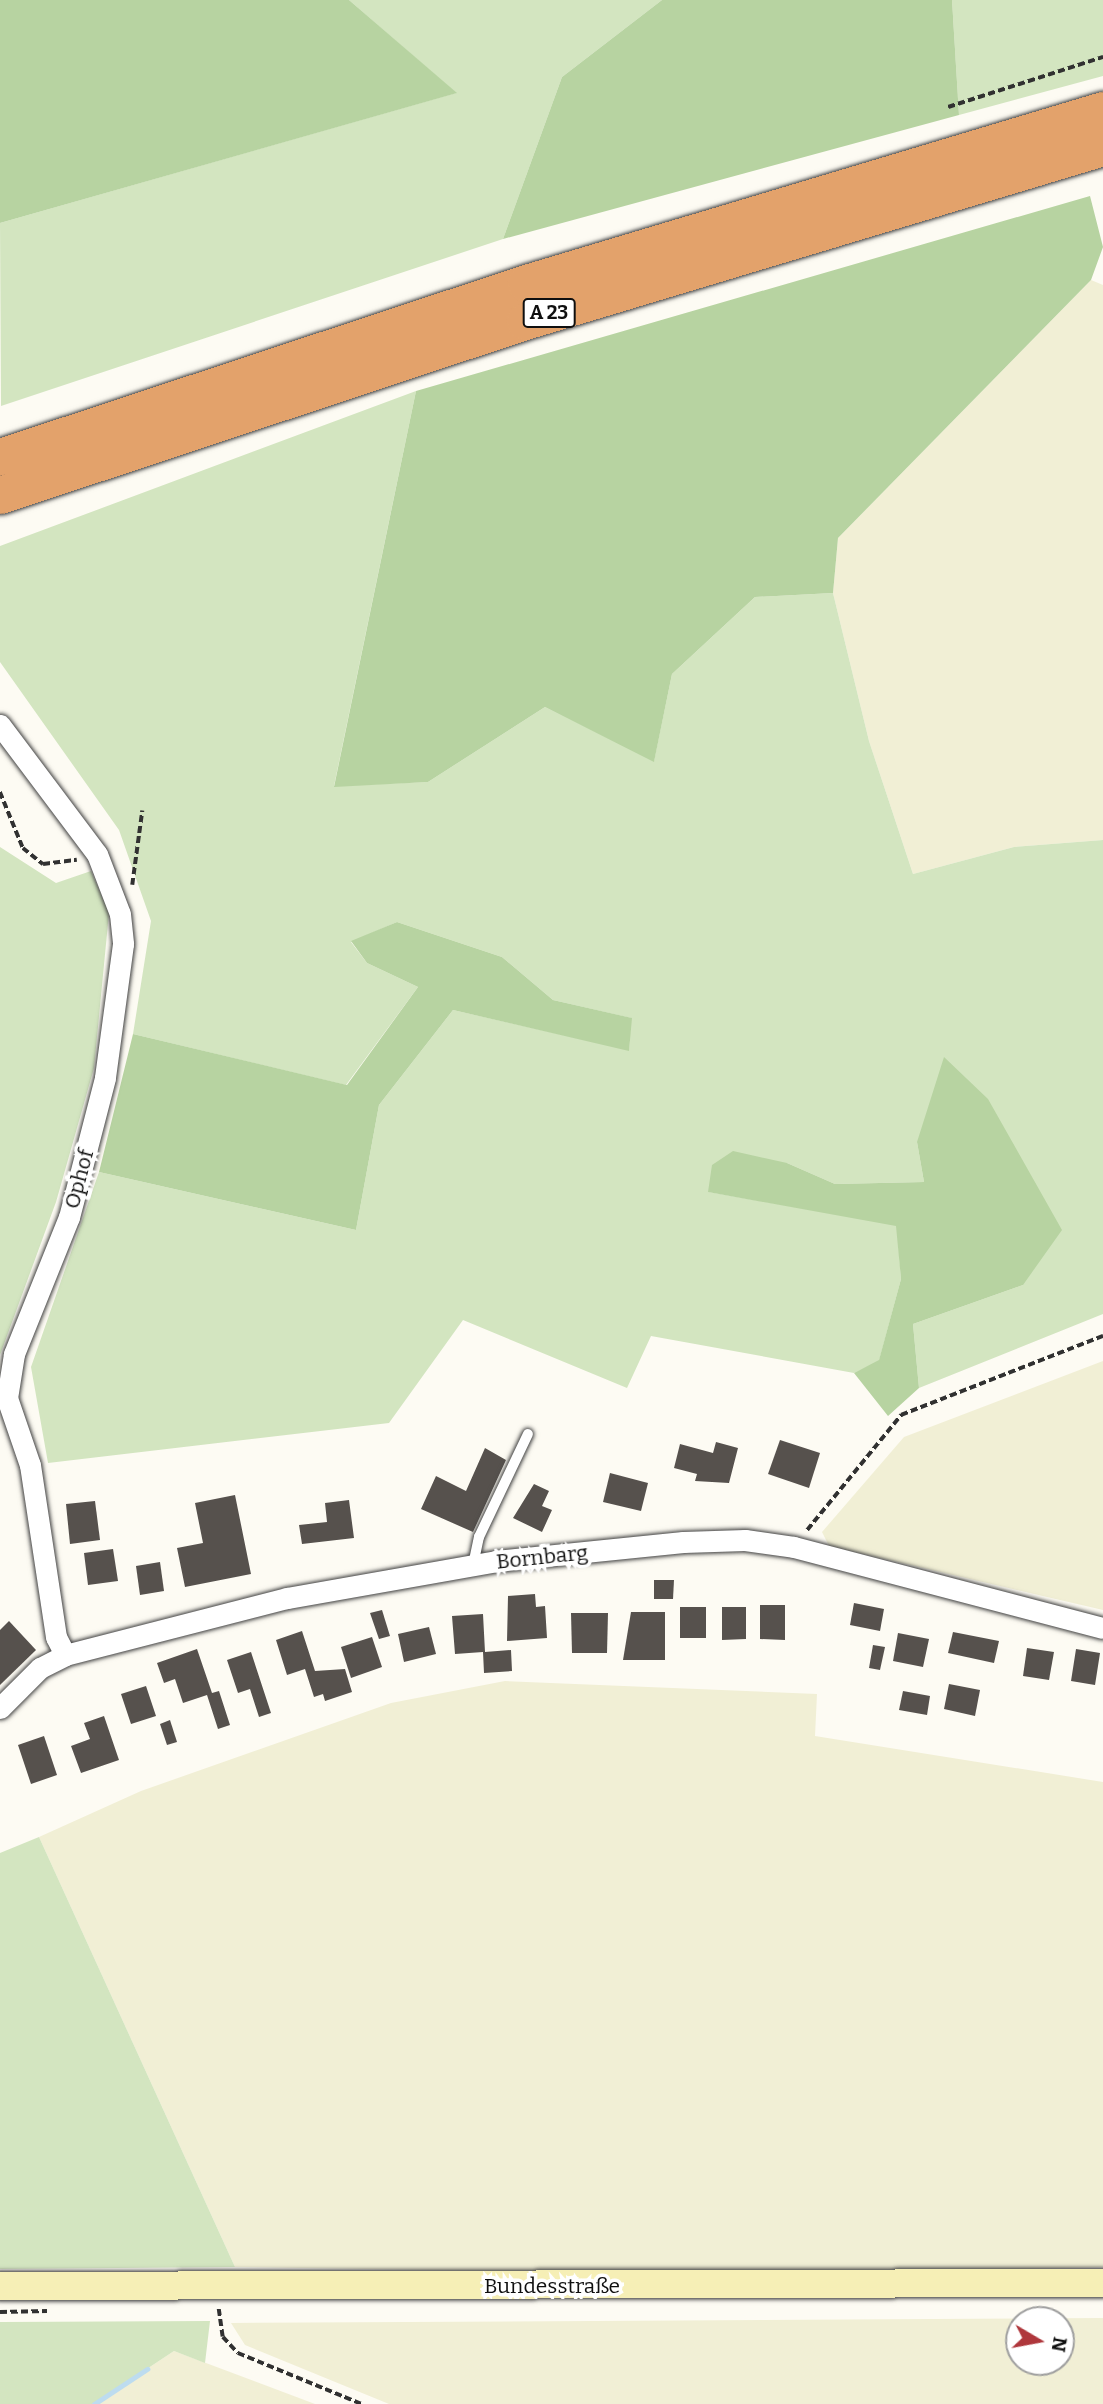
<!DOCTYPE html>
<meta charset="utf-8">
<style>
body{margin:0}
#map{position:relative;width:1103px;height:2404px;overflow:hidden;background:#fdfbf3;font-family:Bitter,serif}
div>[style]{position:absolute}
.farmland>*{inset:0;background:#f1efd5}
.green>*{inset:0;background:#d3e5c0}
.forest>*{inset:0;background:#b7d3a1}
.stream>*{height:5px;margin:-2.5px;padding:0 2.5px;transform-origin:2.5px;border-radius:2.5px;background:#bddcef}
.building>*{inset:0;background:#56514d}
.path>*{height:3.5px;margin-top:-1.75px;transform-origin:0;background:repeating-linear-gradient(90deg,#313131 0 7px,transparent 0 10.5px)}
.roads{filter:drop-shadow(0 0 2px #424242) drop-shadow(0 0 2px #424242)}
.lane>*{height:10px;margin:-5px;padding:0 5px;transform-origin:5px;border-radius:5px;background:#fff}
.street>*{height:21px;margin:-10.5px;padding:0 10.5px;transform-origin:10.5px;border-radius:10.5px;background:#fff}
.secondary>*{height:28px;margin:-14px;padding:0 14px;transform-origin:14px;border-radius:14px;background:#f6efb6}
.highway>*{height:37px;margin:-18.5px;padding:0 18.5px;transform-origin:18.5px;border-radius:18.5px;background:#e3a26b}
span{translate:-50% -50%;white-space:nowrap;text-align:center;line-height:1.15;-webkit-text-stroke:7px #fff;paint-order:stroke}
.shield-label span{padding:2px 5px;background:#fff;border:2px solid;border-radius:5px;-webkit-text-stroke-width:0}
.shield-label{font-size:19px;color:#0f0f0f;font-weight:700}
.street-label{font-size:21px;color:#0f0f0f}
.north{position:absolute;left:1005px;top:2306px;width:70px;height:70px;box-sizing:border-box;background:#fff;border:2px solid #9f9f9f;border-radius:50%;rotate:100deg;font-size:19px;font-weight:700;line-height:28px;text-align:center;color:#0f0f0f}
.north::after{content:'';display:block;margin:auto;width:24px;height:32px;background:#af373c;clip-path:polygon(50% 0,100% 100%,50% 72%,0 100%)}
</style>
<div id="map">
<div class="farmland">
<i style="clip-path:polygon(1091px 280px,1103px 285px,1103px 840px,1014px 847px,913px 874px,869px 741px,833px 593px,838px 538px)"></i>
<i style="clip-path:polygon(1103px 1361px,1103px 1610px,829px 1546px,822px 1532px,904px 1437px)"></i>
<i style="clip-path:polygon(505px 1681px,817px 1694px,815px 1736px,1103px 1782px,1103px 2267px,766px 2275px,235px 2267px,39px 1837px,141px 1791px,391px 1703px)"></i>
<i style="clip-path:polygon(evenodd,1103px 2318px,1103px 2404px,389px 2404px,245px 2345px,231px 2323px,1103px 2318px,1019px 2320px,1061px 2320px,1061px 2362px,1019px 2362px,1019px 2320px)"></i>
<i style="clip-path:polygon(174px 2351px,315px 2404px,94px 2404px)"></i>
</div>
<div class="green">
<i style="clip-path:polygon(349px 0,662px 0,562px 77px,503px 239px,1px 406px,0 223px,456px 93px)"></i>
<i style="clip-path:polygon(952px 0,1103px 0,1103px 76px,959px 115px)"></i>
<i style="clip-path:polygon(416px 391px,334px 786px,428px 782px,545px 707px,654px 761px,672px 674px,755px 597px,833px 593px,869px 741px,913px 874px,1014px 847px,1103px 840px,1103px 1314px,919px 1388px,913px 1324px,1023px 1285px,917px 1142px,924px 1182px,835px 1184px,787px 1163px,709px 1192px,897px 1225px,901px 1279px,879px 1361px,854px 1373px,651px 1336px,627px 1388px,463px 1320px,389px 1423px,48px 1463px,31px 1367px,99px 1172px,356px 1230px,379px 1105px,453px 1010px,629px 1050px,631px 1018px,553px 1000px,502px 957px,397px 922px,351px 942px,367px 963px,418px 987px,346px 1085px,133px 1034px,151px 921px,119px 830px,0 662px,0 546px)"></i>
<i style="clip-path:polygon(0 847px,56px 883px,91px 871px,109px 913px,94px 1068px,56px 1202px,0 1355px)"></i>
<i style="clip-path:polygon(39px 1837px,235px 2267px,0 2269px,0 1853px)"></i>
<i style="clip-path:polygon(210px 2321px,205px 2363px,174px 2351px,94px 2404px,0 2404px,0 2322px)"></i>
</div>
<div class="forest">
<i style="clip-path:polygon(0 0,349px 0,457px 93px,0 223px)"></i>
<i style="clip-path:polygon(662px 0,952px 0,959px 115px,503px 239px,562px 77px)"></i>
<i style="clip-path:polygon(1090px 196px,1103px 247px,1091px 280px,838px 538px,833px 593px,755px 597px,672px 674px,654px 762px,545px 707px,428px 782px,334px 787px,416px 391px)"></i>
<i style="clip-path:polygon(397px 922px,502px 957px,553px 1000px,632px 1018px,629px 1051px,453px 1010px,379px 1105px,356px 1230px,99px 1172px,133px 1034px,347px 1085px,418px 987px,367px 963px,351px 941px)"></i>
<i style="clip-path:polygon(944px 1057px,988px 1099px,1062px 1230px,1023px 1285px,913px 1324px,919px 1388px,888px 1416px,854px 1373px,879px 1360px,901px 1279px,896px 1226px,708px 1192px,712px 1165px,733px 1151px,787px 1163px,835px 1184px,924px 1182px,917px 1142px)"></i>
</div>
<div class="stream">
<i style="left:94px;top:2404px;width:64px;rotate:-33.4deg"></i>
</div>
<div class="building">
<i style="clip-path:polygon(780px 1440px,820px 1453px,809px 1488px,768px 1474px)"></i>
<i style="clip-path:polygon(716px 1442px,738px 1448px,729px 1483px,695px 1481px,697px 1474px,674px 1468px,680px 1444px,713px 1453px)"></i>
<i style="clip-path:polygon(485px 1448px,506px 1460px,473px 1532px,421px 1509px,436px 1476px,466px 1491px)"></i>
<i style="clip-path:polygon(610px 1473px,648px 1483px,641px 1511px,603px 1502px)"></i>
<i style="clip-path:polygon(534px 1484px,549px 1491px,542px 1506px,552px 1510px,542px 1532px,513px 1518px)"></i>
<i style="clip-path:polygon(235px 1495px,251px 1574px,185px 1587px,177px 1548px,203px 1543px,195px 1503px)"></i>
<i style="clip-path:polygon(349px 1500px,354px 1538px,302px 1544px,299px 1525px,327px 1522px,325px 1503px)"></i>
<i style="clip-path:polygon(95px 1501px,100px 1540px,70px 1544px,66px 1504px)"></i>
<i style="clip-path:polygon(113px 1549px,118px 1581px,88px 1585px,84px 1553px)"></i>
<i style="clip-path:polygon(160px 1562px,164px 1591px,140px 1595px,136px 1566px)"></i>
<i style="clip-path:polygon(654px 1580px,674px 1580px,673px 1599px,654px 1599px)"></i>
<i style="clip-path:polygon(535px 1594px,536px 1607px,545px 1606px,547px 1638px,507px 1641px,508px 1596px)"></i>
<i style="clip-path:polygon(854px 1603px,884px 1609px,880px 1631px,850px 1625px)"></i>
<i style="clip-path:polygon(760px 1605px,785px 1605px,785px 1640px,760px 1639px)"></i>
<i style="clip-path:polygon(680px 1607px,706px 1607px,706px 1638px,680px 1638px)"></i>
<i style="clip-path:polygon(722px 1607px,746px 1607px,746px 1639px,722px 1640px)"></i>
<i style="clip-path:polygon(382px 1610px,390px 1636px,379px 1639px,370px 1613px)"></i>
<i style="clip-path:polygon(631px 1612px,665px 1612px,665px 1660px,623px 1660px)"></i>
<i style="clip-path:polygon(571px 1613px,608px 1613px,607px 1653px,572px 1653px)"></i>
<i style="clip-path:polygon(483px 1614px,485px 1652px,511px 1650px,512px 1671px,484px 1673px,483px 1652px,455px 1654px,452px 1616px)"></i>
<i style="clip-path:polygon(9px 1621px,36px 1650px,0 1685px,0 1630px)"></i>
<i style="clip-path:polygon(429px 1627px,436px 1654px,404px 1662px,398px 1634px)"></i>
<i style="clip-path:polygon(302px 1631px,315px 1671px,345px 1669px,352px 1692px,325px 1701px,323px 1694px,314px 1697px,305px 1669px,287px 1675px,276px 1640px)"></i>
<i style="clip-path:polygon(953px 1632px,999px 1641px,994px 1663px,948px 1653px)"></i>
<i style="clip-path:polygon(898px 1633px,929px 1639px,923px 1667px,893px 1661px)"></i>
<i style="clip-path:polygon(372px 1637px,382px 1667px,351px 1678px,341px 1647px)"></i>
<i style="clip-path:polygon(873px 1645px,885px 1647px,880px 1670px,869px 1668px)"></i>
<i style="clip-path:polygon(1027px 1648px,1054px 1652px,1049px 1680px,1023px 1676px)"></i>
<i style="clip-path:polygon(197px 1649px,212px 1693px,219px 1691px,230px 1725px,218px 1729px,207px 1695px,183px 1703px,175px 1679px,164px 1683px,157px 1663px)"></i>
<i style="clip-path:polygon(1076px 1649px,1100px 1653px,1095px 1685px,1071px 1681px)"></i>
<i style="clip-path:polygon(251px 1652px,271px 1713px,259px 1717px,250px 1689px,238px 1693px,227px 1660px)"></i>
<i style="clip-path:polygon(949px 1684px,980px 1690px,975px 1716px,944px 1709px)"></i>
<i style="clip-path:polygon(146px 1686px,156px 1716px,131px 1724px,121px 1694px)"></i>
<i style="clip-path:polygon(903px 1691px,930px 1696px,927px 1715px,899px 1710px)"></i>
<i style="clip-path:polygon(104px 1716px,119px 1760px,81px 1773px,71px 1746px,90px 1739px,84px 1723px)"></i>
<i style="clip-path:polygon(170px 1720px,177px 1742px,167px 1745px,160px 1724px)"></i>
<i style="clip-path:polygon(44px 1736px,57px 1775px,31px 1784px,18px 1745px)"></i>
</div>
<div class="path">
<i style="left:948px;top:107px;width:163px;rotate:-17.9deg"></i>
<i style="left:0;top:792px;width:61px;rotate:67.7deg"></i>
<i style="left:23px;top:848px;width:26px;rotate:39deg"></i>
<i style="left:43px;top:864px;width:34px;rotate:-7deg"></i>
<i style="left:132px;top:885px;width:75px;rotate:-82.3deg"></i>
<i style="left:807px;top:1530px;width:149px;rotate:-50.7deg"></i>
<i style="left:901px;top:1415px;width:217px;rotate:-21.4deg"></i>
<i style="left:219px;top:2309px;width:28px;rotate:82deg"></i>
<i style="left:223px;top:2337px;width:22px;rotate:47deg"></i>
<i style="left:238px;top:2353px;width:134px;rotate:22.4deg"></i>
<i style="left:0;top:2312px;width:47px;rotate:-1.2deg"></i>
</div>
<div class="roads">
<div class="lane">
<i style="left:473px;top:1565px;width:29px;rotate:-78deg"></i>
<i style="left:479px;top:1537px;width:114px;rotate:-64.6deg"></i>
</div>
<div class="street">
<i style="left:0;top:725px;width:161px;rotate:53.1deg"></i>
<i style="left:97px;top:854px;width:64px;rotate:69deg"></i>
<i style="left:120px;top:914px;width:30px;rotate:84deg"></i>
<i style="left:123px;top:944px;width:135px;rotate:97.7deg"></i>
<i style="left:105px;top:1078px;width:144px;rotate:104.5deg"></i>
<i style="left:69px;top:1217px;width:148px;rotate:111.9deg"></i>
<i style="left:14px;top:1354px;width:45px;rotate:99deg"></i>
<i style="left:7px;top:1398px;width:71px;rotate:71.1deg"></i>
<i style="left:30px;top:1465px;width:174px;rotate:81.4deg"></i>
<i style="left:56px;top:1637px;width:20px;rotate:63deg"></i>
<i style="left:0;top:1708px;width:57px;rotate:-45deg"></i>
<i style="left:40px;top:1668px;width:28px;rotate:-27deg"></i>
<i style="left:65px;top:1655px;width:229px;rotate:-14.4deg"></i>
<i style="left:287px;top:1598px;width:212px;rotate:-10deg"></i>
<i style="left:496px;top:1561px;width:188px;rotate:-5.8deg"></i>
<i style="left:683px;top:1542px;width:62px;rotate:-1.8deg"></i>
<i style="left:745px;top:1540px;width:49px;rotate:8.1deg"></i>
<i style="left:794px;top:1547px;width:319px;rotate:14.7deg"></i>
</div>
<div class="secondary">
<i style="left:0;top:2286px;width:1103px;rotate:-0.16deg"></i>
</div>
<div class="highway">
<i style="left:0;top:457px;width:554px;rotate:-18.3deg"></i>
<i style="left:526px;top:283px;width:602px;rotate:-16.69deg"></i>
<i style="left:0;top:495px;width:553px;rotate:-18.34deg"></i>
<i style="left:525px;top:321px;width:604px;rotate:-16.75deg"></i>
</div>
</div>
<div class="shield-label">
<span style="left:549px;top:313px">A 23</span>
</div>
<div class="street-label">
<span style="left:79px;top:1179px;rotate:-75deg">Ophof</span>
<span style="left:542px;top:1557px;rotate:-6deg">Bornbarg</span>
<span style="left:552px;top:2286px">Bundesstraße</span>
</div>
<div class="north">N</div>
</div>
